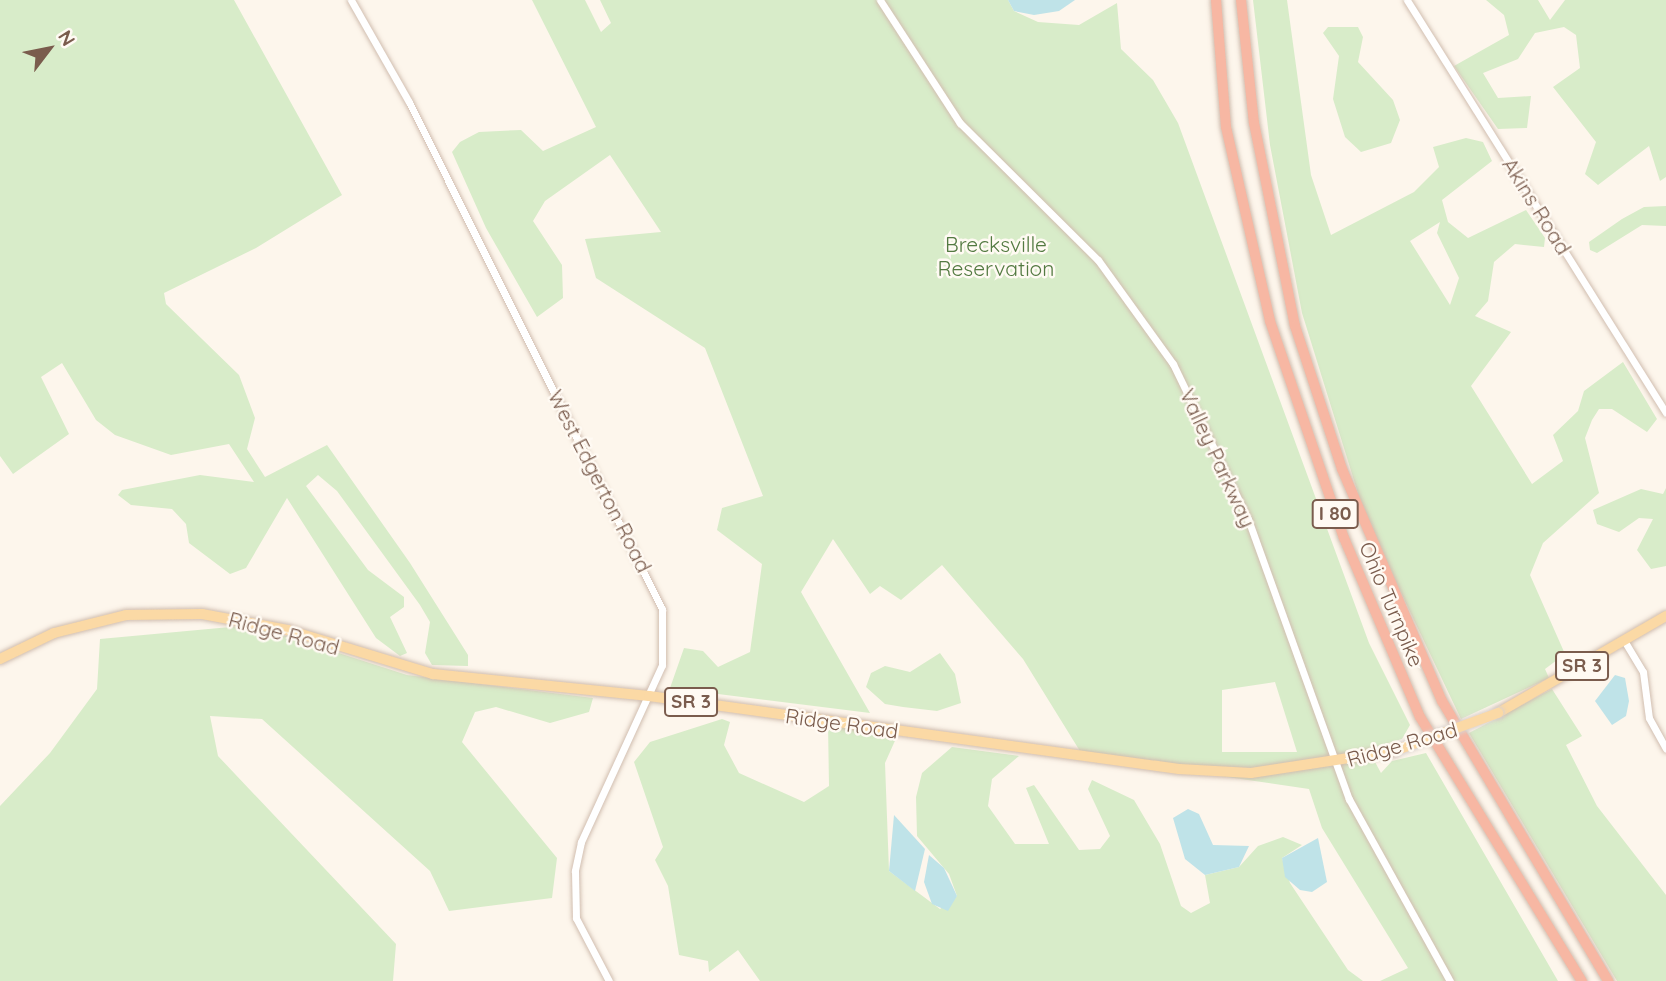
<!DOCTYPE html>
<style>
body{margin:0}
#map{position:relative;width:1666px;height:981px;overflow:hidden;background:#fdf6ec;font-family:Quicksand,sans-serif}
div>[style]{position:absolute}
.green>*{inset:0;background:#d8ecc9}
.water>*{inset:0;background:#bfe3e8}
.roads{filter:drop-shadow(0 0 2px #d1beb0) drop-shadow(0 0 2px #d1beb0)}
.minor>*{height:7px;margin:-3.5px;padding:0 3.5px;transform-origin:3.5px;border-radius:3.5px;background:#fff}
.major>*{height:10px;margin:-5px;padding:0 5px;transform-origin:5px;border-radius:5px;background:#fbd9a5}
.highway>*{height:10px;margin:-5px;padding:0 5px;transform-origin:5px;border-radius:5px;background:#f7b7a3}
.bridges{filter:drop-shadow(0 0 2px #dad1cd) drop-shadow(0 0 2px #dad1cd)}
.major-bridge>*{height:10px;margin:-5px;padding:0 5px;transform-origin:5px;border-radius:5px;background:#fbd9a5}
span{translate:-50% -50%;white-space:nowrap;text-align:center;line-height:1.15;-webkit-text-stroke:5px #fffaf3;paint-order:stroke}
.shield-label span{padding:2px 5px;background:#fffaf3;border:2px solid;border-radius:5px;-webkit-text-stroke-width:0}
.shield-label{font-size:19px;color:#7a5c4d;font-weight:700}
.street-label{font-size:21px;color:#7a5c4d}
.park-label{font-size:21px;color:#537a41}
.north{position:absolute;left:14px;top:14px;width:70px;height:70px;-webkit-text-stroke:5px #fffaf3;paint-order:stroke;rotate:58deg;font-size:19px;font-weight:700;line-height:28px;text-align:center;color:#7a5c4d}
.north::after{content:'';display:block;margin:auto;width:24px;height:32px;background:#7a5c4d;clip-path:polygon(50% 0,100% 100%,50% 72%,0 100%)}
</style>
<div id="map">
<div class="green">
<i style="clip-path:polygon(0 0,234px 0,342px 195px,256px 248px,164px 293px,166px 304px,239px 375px,255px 418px,247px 449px,265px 477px,327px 445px,410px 563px,468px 655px,468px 666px,432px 665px,425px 653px,430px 622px,420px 605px,337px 491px,318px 475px,306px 486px,368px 570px,404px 597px,404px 607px,390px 617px,407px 653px,400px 656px,376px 638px,287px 498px,246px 568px,230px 574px,189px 543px,186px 524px,172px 509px,131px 505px,118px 495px,122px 490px,200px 475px,254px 482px,229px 444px,171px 455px,115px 435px,96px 420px,62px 363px,41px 377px,69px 434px,13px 474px,0 456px)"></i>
<i style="clip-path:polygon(evenodd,532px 0,585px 0,601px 32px,611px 23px,600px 0,1008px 0,1014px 11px,1038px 22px,1079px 25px,1117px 3px,1121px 49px,1153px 80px,1178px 123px,1369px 643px,1410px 725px,1402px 739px,1368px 749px,1381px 773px,1392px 761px,1426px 753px,1558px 981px,1380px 981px,1408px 968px,1322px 828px,1309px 789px,1083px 756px,1023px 659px,942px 565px,901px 600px,880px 586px,870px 594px,833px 539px,801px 592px,870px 713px,670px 688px,684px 648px,703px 651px,718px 667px,750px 652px,762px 564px,717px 530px,722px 508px,763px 496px,705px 348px,596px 278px,585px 239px,661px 232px,610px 155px,545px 201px,533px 221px,562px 265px,563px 298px,537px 317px,486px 228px,452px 152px,460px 142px,479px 132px,521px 130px,543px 151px,596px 127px,532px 0,1275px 682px,1297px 752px,1222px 752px,1222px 690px,1275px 682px)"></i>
<i style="clip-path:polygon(evenodd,1253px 0,1287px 0,1311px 175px,1331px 235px,1414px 192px,1439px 167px,1433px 147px,1466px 138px,1483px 142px,1492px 161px,1442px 200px,1448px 222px,1468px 238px,1526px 210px,1545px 238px,1544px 247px,1515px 244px,1494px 262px,1488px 301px,1475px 316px,1511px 332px,1471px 386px,1532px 484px,1563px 461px,1553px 435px,1578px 411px,1584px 391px,1623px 362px,1657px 419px,1647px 432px,1612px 409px,1599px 409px,1592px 420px,1585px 438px,1599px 493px,1543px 543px,1530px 575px,1565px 654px,1545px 669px,1549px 678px,1461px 719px,1366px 519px,1302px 313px,1270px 145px,1253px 0,1440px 222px,1437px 233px,1459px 278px,1450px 305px,1410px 241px,1440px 222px)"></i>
<i style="clip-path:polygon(1486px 0,1538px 0,1550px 20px,1565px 0,1666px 0,1666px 177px,1660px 181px,1649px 146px,1598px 185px,1585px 174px,1596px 142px,1553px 87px,1580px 68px,1576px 35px,1564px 27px,1535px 33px,1518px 59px,1483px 73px,1498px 98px,1531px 96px,1527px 128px,1498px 129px,1454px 66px,1509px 35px,1504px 15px)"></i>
<i style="clip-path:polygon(1328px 27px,1358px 27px,1363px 37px,1358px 62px,1393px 100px,1400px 120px,1391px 143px,1361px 152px,1345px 137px,1333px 99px,1339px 56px,1323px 33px)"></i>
<i style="clip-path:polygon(1666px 206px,1666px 226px,1642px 225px,1597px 253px,1590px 250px,1589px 242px,1622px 219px,1644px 207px)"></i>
<i style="clip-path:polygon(1666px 488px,1666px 566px,1651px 569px,1637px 550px,1653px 519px,1639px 518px,1619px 532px,1597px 524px,1593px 510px,1641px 489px,1663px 494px)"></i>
<i style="clip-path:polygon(252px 625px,407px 675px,593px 698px,589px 712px,550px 723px,496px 707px,475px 712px,462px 742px,557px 858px,552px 898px,449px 911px,430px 871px,262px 719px,210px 716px,218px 756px,396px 944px,393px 981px,0 981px,0 806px,50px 753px,97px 689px,100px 639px)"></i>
<i style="clip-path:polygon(940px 653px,955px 674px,961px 703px,937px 711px,903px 707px,885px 704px,866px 687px,871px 673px,885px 666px,910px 672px)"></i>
<i style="clip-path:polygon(1552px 689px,1582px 736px,1566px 745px,1597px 806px,1666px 895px,1666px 981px,1617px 981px,1469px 733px)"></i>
<i style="clip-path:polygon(722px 719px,730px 722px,724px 745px,739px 773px,804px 802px,829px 786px,828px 724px,898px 734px,885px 763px,889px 871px,940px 909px,957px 896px,949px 874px,917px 836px,916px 797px,922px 773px,952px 747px,1019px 756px,992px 779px,988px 806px,1015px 844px,1049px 844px,1026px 788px,1034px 785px,1079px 850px,1100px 849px,1110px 836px,1088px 789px,1092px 780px,1134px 800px,1160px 844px,1181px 906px,1191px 913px,1210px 903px,1205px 875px,1239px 867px,1258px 846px,1283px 837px,1302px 845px,1282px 858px,1290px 883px,1348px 970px,1363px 981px,760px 981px,738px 950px,709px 972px,708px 961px,679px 955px,668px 886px,655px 860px,663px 847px,634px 762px,650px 742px)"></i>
</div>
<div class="water">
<i style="clip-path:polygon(1008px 0,1075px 0,1059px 11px,1034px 15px,1014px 11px)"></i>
<i style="clip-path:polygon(1615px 675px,1625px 678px,1629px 701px,1626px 716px,1612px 725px,1595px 701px)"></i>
<i style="clip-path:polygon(1188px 809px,1199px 814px,1213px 845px,1249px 846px,1239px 867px,1205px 875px,1185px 859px,1173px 818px)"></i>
<i style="clip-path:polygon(894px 815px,925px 849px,915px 891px,889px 871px)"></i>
<i style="clip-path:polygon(1318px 838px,1327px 882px,1312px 892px,1300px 890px,1285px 877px,1282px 858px)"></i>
<i style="clip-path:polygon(929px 855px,944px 868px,957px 896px,948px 911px,932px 904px,924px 882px)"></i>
</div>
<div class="roads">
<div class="minor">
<i style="left:351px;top:0;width:117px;rotate:60.4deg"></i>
<i style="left:409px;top:102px;width:567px;rotate:63.48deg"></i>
<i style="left:662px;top:609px;width:56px;rotate:90deg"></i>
<i style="left:662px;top:665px;width:195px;rotate:114.6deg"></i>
<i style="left:581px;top:842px;width:30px;rotate:102deg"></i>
<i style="left:575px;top:871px;width:47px;rotate:88.8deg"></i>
<i style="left:576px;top:918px;width:71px;rotate:62.4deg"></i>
<i style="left:880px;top:0;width:147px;rotate:57deg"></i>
<i style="left:960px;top:123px;width:194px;rotate:44.8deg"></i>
<i style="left:1098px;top:260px;width:128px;rotate:54.2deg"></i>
<i style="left:1173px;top:364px;width:172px;rotate:64.2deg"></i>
<i style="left:1248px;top:519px;width:298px;rotate:70.2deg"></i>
<i style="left:1349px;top:799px;width:208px;rotate:61deg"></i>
<i style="left:1407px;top:0;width:487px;rotate:57.9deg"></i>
<i style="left:1625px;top:642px;width:35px;rotate:59deg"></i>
<i style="left:1643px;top:672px;width:46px;rotate:82.6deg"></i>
<i style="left:1649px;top:718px;width:35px;rotate:61deg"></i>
</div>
<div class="major">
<i style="left:0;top:659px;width:60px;rotate:-25.7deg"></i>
<i style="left:54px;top:633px;width:74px;rotate:-14deg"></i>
<i style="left:126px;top:615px;width:76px;rotate:-0.8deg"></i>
<i style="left:202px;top:614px;width:87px;rotate:10.5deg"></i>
<i style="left:288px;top:630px;width:152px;rotate:16.9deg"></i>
<i style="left:433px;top:674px;width:217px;rotate:5.8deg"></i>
<i style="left:649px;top:696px;width:535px;rotate:7.84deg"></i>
<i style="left:1179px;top:769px;width:72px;rotate:3.2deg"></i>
<i style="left:1251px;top:773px;width:145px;rotate:-8.7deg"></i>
<i style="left:1498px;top:713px;width:194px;rotate:-30deg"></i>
</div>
<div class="highway">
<i style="left:1216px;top:0;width:127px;rotate:85.5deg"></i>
<i style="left:1226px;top:127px;width:199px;rotate:77.2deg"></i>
<i style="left:1270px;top:321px;width:229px;rotate:71.2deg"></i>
<i style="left:1344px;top:538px;width:194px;rotate:67deg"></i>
<i style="left:1420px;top:717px;width:310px;rotate:58.5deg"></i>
<i style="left:1241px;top:0;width:124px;rotate:84deg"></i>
<i style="left:1254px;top:123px;width:207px;rotate:78.6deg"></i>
<i style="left:1295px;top:326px;width:151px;rotate:71.8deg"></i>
<i style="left:1342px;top:469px;width:253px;rotate:66.7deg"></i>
<i style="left:1442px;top:701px;width:326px;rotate:59.3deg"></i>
</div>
</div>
<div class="bridges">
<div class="major-bridge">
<i style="left:1394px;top:751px;width:111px;rotate:-20.1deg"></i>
</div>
</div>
<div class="shield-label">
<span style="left:1335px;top:514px">I 80</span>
<span style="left:1582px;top:666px">SR 3</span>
<span style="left:691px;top:702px">SR 3</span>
</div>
<div class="street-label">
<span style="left:1537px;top:206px;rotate:58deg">Akins Road</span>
<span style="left:1218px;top:458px;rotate:65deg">Valley Parkway</span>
<span style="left:600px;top:481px;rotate:63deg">West Edgerton Road</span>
<span style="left:1392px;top:604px;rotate:67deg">Ohio Turnpike</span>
<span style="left:284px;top:633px;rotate:15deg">Ridge Road</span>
<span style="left:842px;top:723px;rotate:8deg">Ridge Road</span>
<span style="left:1402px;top:744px;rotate:-16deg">Ridge Road</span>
</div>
<div class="park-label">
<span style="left:996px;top:256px">Brecksville<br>Reservation</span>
</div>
<div class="north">N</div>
</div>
